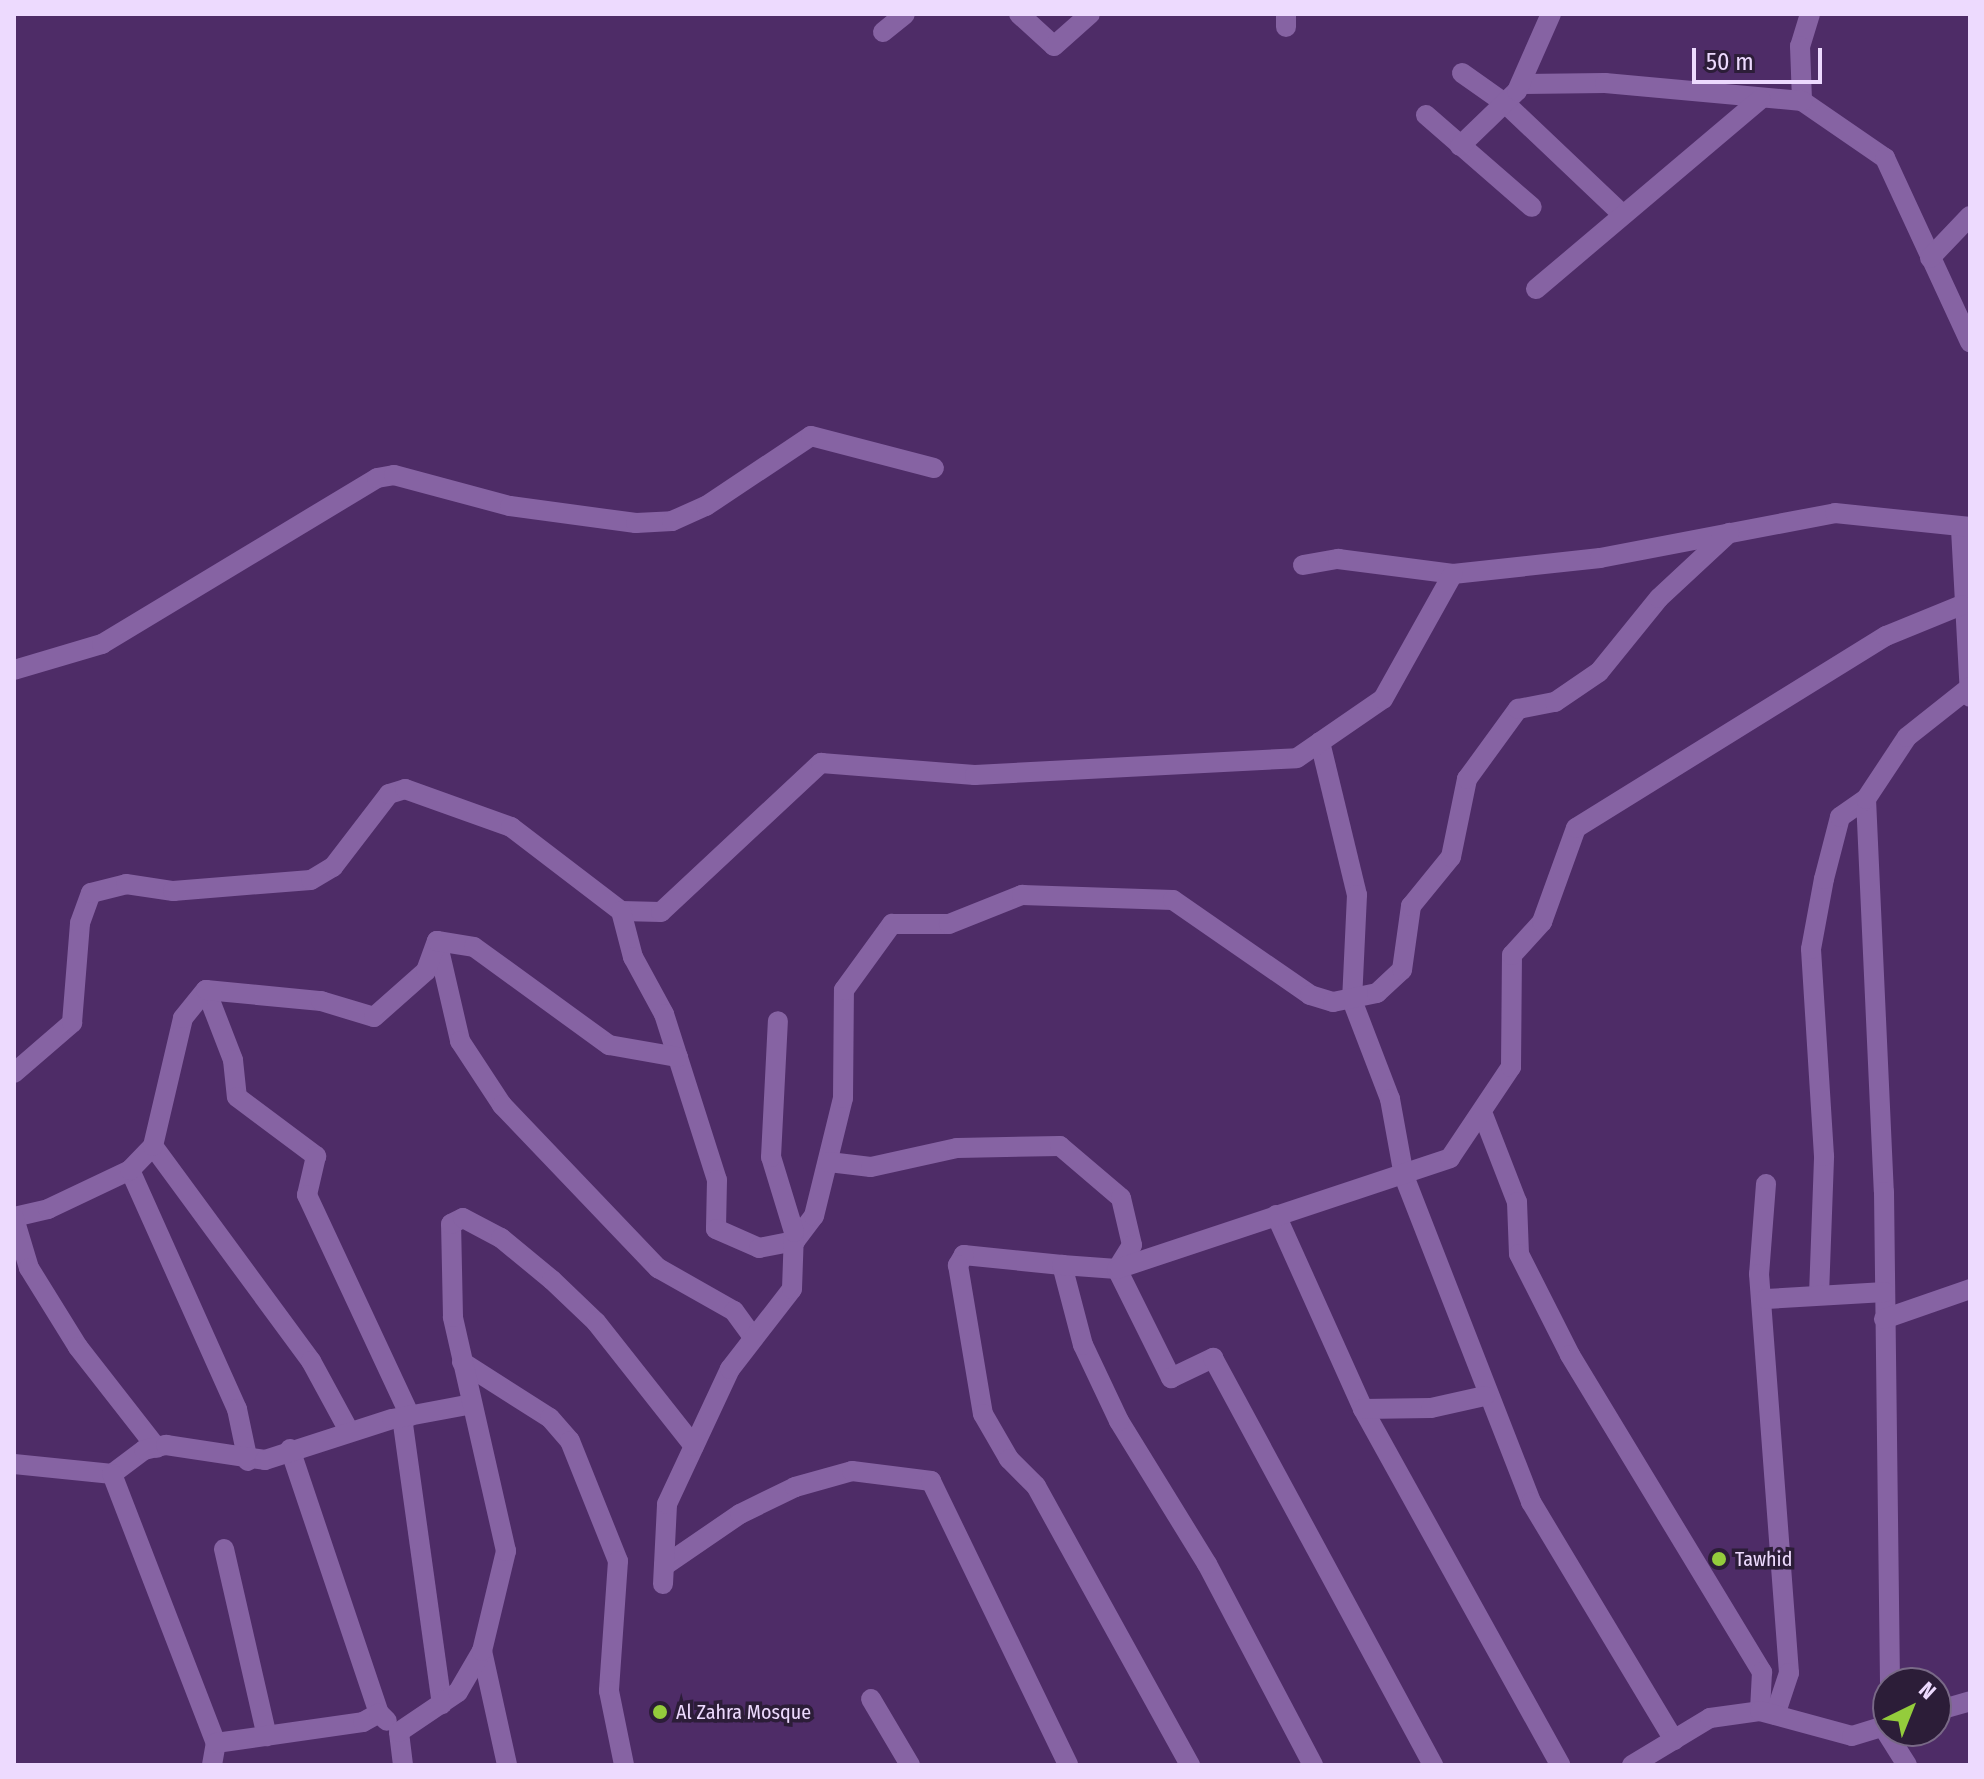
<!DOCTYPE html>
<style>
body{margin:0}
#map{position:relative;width:1984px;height:1779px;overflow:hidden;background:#4e2c67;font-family:"Fira Sans Condensed",sans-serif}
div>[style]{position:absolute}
.minor>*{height:20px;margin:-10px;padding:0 10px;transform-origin:10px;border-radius:10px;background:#8663a3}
.dots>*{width:22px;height:22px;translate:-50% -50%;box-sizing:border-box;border:4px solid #2c1d38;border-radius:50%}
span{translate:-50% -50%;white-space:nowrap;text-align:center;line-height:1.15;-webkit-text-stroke:7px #2c1d38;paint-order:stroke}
.poi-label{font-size:20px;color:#eddafe}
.left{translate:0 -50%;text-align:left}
.frame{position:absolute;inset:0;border:16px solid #eddafe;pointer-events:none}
.north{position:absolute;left:1872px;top:1667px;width:80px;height:80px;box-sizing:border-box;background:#2c1d38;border:2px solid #796987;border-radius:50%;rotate:43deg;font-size:22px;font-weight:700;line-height:32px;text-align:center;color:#eddafe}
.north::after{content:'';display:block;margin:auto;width:28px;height:36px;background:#94cc3c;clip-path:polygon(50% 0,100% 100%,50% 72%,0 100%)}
.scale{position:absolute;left:1692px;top:48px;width:130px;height:36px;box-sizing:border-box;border:4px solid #eddafe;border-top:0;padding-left:10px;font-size:24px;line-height:28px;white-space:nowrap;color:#eddafe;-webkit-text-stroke:6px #2c1d38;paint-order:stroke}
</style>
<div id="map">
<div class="minor">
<i style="left:1019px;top:14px;width:47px;rotate:42.4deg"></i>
<i style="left:1054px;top:46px;width:48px;rotate:-41.6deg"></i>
<i style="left:1286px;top:14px;width:13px;rotate:90deg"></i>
<i style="left:1810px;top:14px;width:34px;rotate:107deg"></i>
<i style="left:1800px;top:46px;width:55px;rotate:87.9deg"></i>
<i style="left:1802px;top:101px;width:101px;rotate:34.5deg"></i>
<i style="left:1885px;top:158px;width:203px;rotate:65.2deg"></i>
<i style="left:883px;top:32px;width:28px;rotate:-39deg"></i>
<i style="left:1462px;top:73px;width:54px;rotate:35.2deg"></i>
<i style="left:1506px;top:104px;width:161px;rotate:43.5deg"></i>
<i style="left:1521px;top:84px;width:84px;rotate:-0.7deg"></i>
<i style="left:1605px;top:83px;width:198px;rotate:5.2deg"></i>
<i style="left:1426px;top:115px;width:140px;rotate:41deg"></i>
<i style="left:1460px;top:146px;width:79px;rotate:-44deg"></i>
<i style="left:1517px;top:91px;width:84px;rotate:-66.2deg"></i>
<i style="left:1930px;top:258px;width:58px;rotate:-46.4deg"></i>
<i style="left:1536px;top:289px;width:294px;rotate:-40.2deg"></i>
<i style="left:1961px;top:529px;width:168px;rotate:86.9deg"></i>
<i style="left:1303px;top:565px;width:36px;rotate:-10deg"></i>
<i style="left:1338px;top:559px;width:116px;rotate:7.4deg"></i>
<i style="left:1453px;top:574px;width:148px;rotate:-6.2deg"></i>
<i style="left:1600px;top:558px;width:239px;rotate:-10.8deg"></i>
<i style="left:1835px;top:513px;width:136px;rotate:5.9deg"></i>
<i style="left:14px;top:670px;width:92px;rotate:-16.5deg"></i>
<i style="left:102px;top:644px;width:321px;rotate:-31.1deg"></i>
<i style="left:377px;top:478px;width:17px;rotate:-10deg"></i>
<i style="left:394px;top:475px;width:120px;rotate:15deg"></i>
<i style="left:510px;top:506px;width:127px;rotate:7.7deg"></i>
<i style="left:636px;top:523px;width:36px;rotate:-3deg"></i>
<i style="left:672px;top:521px;width:37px;rotate:-24deg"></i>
<i style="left:706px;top:506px;width:126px;rotate:-33.7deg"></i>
<i style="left:811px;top:436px;width:127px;rotate:14.6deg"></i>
<i style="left:1320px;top:742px;width:157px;rotate:76.4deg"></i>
<i style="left:1357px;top:895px;width:105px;rotate:92.7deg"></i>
<i style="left:1352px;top:1000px;width:106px;rotate:69deg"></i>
<i style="left:1390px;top:1099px;width:78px;rotate:79.7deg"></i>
<i style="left:1404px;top:1176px;width:350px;rotate:68.7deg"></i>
<i style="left:1531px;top:1502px;width:278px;rotate:59deg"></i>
<i style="left:1866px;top:799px;width:393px;rotate:87.4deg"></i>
<i style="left:1884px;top:1192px;width:491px;rotate:89.3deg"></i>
<i style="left:621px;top:911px;width:40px;rotate:1.4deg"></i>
<i style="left:661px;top:912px;width:219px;rotate:-43deg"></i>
<i style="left:821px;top:763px;width:154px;rotate:4.5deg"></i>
<i style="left:975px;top:775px;width:322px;rotate:-3deg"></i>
<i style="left:1297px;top:758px;width:104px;rotate:-34.5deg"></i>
<i style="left:1383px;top:699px;width:143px;rotate:-60.8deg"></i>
<i style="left:437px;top:941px;width:103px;rotate:77deg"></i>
<i style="left:460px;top:1041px;width:77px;rotate:56.7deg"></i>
<i style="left:502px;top:1105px;width:226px;rotate:46.3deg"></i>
<i style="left:658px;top:1268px;width:87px;rotate:29.5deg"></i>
<i style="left:734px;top:1311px;width:32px;rotate:54deg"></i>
<i style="left:206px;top:990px;width:75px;rotate:68.9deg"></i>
<i style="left:233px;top:1060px;width:37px;rotate:84deg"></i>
<i style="left:237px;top:1097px;width:99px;rotate:36.8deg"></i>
<i style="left:316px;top:1156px;width:40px;rotate:103deg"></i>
<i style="left:307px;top:1195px;width:244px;rotate:65deg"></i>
<i style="left:14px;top:1073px;width:77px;rotate:-40.8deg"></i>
<i style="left:72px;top:1023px;width:100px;rotate:-85.4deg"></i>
<i style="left:80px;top:923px;width:32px;rotate:-70deg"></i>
<i style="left:91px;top:893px;width:36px;rotate:-14deg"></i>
<i style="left:126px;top:884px;width:48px;rotate:8.5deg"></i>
<i style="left:173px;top:891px;width:138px;rotate:-4.6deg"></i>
<i style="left:311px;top:880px;width:26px;rotate:-31deg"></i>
<i style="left:333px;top:867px;width:92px;rotate:-52.5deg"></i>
<i style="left:389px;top:794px;width:17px;rotate:-17deg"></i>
<i style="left:405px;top:789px;width:113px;rotate:19.7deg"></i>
<i style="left:511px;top:827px;width:138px;rotate:37.4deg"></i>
<i style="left:621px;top:911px;width:48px;rotate:75.4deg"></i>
<i style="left:633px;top:957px;width:65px;rotate:61.5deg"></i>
<i style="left:664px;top:1014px;width:174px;rotate:72.3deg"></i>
<i style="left:717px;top:1180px;width:49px;rotate:91.2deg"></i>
<i style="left:716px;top:1229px;width:47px;rotate:23.8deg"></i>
<i style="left:759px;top:1248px;width:37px;rotate:-11deg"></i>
<i style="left:795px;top:1241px;width:31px;rotate:-53deg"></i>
<i style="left:814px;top:1216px;width:122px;rotate:-76.2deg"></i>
<i style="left:843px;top:1098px;width:108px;rotate:-89.5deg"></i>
<i style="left:844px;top:990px;width:82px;rotate:-54deg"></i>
<i style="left:892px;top:924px;width:57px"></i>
<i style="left:949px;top:924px;width:79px;rotate:-21.7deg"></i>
<i style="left:1022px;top:895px;width:151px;rotate:1.9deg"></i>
<i style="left:1173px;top:900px;width:167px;rotate:34.7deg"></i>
<i style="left:1310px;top:995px;width:24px;rotate:17deg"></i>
<i style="left:1333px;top:1002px;width:45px;rotate:-11.6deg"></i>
<i style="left:1377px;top:993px;width:34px;rotate:-43deg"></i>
<i style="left:1402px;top:970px;width:65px;rotate:-82deg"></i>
<i style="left:1411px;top:906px;width:63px;rotate:-50.8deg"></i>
<i style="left:1451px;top:857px;width:80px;rotate:-78.4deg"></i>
<i style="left:1467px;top:779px;width:87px;rotate:-53.9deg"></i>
<i style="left:1518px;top:709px;width:38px;rotate:-11deg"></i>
<i style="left:1555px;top:702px;width:53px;rotate:-34.3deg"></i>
<i style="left:1599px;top:672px;width:95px;rotate:-51deg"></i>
<i style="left:1659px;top:598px;width:96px;rotate:-42.9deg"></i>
<i style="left:1484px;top:1117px;width:91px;rotate:68.8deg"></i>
<i style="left:1517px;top:1202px;width:52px;rotate:87.8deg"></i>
<i style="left:1519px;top:1254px;width:113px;rotate:63.2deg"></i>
<i style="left:1570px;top:1355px;width:371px;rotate:58.8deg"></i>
<i style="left:1762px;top:1672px;width:39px;rotate:93deg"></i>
<i style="left:153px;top:1146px;width:267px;rotate:53.7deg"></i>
<i style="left:311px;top:1361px;width:80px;rotate:61.5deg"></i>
<i style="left:829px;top:1162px;width:42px;rotate:6.8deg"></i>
<i style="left:871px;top:1167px;width:88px;rotate:-12.5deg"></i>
<i style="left:957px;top:1148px;width:103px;rotate:-1.1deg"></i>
<i style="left:1060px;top:1146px;width:80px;rotate:40.4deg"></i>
<i style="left:1121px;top:1198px;width:48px;rotate:76.8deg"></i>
<i style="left:1132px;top:1245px;width:28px;rotate:122deg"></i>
<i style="left:130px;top:1170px;width:262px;rotate:65.9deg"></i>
<i style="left:237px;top:1409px;width:53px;rotate:78.1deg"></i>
<i style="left:1766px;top:1184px;width:90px;rotate:94.4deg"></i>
<i style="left:1759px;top:1274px;width:400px;rotate:85.7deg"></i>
<i style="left:1789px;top:1673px;width:44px;rotate:108.4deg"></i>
<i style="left:1276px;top:1215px;width:213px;rotate:65.8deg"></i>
<i style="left:1363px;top:1409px;width:407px;rotate:61deg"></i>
<i style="left:14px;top:1217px;width:35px;rotate:-13deg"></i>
<i style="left:48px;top:1209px;width:91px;rotate:-25.4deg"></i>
<i style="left:130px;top:1170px;width:33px;rotate:-46deg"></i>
<i style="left:153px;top:1146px;width:131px;rotate:-76.8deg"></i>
<i style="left:183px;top:1018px;width:36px;rotate:-51deg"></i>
<i style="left:206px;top:990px;width:116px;rotate:5.5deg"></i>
<i style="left:321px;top:1001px;width:55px;rotate:16.8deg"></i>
<i style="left:374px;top:1017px;width:69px;rotate:-41.5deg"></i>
<i style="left:426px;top:971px;width:32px;rotate:-70deg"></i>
<i style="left:437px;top:941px;width:37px;rotate:9deg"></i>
<i style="left:474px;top:947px;width:167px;rotate:36deg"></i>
<i style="left:609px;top:1045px;width:70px;rotate:9.9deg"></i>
<i style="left:14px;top:1218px;width:52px;rotate:73.3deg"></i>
<i style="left:29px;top:1268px;width:93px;rotate:58.2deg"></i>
<i style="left:78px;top:1347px;width:128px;rotate:52deg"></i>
<i style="left:1062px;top:1265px;width:99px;rotate:-174.2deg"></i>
<i style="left:964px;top:1255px;width:12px;rotate:121deg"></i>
<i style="left:958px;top:1265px;width:151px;rotate:80.5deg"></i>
<i style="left:983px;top:1414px;width:52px;rotate:60deg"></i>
<i style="left:1009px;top:1459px;width:38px;rotate:45deg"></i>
<i style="left:1036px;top:1486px;width:319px;rotate:61.1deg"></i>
<i style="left:1117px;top:1269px;width:122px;rotate:63.6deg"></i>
<i style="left:1171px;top:1378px;width:47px;rotate:-25.5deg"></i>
<i style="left:1213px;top:1358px;width:463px;rotate:61.6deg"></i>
<i style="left:1819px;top:1295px;width:139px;rotate:-87.9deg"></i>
<i style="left:1824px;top:1156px;width:207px;rotate:-93.6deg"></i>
<i style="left:1811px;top:949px;width:71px;rotate:-79.5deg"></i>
<i style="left:1824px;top:879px;width:64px;rotate:-75.5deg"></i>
<i style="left:1840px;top:817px;width:32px;rotate:-35deg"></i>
<i style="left:1866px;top:799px;width:74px;rotate:-56.5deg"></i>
<i style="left:1907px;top:737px;width:80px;rotate:-38.4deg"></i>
<i style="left:1766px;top:1299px;width:119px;rotate:-3.4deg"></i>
<i style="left:1884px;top:1319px;width:91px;rotate:-19.2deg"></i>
<i style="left:462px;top:1362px;width:104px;rotate:32.5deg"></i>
<i style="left:550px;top:1418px;width:30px;rotate:49deg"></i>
<i style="left:570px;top:1441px;width:129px;rotate:68.2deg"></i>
<i style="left:618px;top:1561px;width:130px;rotate:94deg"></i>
<i style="left:609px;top:1691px;width:76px;rotate:78.5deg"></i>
<i style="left:1363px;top:1409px;width:68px;rotate:-0.8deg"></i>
<i style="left:1431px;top:1408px;width:55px;rotate:-12.5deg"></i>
<i style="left:402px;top:1417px;width:290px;rotate:82.1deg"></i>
<i style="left:290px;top:1449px;width:279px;rotate:71.4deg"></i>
<i style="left:14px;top:1464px;width:99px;rotate:5.8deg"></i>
<i style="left:112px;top:1474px;width:40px;rotate:-37deg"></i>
<i style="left:144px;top:1450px;width:23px;rotate:-13deg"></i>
<i style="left:166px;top:1445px;width:100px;rotate:8.6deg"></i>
<i style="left:265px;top:1460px;width:133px;rotate:-17.9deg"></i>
<i style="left:392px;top:1419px;width:81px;rotate:-10.6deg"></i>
<i style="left:112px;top:1474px;width:288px;rotate:68.9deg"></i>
<i style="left:224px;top:1549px;width:192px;rotate:77.1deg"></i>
<i style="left:664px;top:1566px;width:92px;rotate:-34.4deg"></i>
<i style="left:740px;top:1514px;width:61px;rotate:-26.1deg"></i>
<i style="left:795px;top:1487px;width:59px;rotate:-15.7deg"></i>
<i style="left:852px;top:1471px;width:80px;rotate:7.2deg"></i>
<i style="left:931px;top:1481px;width:315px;rotate:64.2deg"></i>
<i style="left:663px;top:1584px;width:80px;rotate:-87.1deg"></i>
<i style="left:667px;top:1504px;width:149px;rotate:-65deg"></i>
<i style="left:730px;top:1369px;width:101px;rotate:-52.2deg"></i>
<i style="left:792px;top:1289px;width:57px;rotate:-88deg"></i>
<i style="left:794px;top:1232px;width:78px;rotate:-107deg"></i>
<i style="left:771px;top:1157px;width:136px;rotate:-87.1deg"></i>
<i style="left:482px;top:1651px;width:117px;rotate:77.6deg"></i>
<i style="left:871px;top:1699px;width:77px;rotate:59.4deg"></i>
<i style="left:1936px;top:1711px;width:35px;rotate:-16deg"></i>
<i style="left:1883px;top:1727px;width:45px;rotate:57.7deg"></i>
<i style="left:212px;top:1765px;width:22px;rotate:-80deg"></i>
<i style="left:216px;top:1743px;width:148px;rotate:-8.1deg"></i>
<i style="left:363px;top:1722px;width:18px;rotate:-29deg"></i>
<i style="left:379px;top:1713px;width:11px;rotate:45deg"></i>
<i style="left:403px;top:1765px;width:33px;rotate:-97deg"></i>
<i style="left:399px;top:1732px;width:71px;rotate:-34.1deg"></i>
<i style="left:458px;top:1692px;width:48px;rotate:-59.7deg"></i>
<i style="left:482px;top:1651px;width:103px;rotate:-76.5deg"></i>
<i style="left:506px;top:1551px;width:240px;rotate:-102.8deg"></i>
<i style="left:453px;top:1317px;width:93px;rotate:-91.2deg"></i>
<i style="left:451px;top:1224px;width:13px;rotate:-27deg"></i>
<i style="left:463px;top:1218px;width:43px;rotate:27.8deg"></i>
<i style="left:501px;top:1238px;width:66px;rotate:39.5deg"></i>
<i style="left:552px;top:1280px;width:61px;rotate:43.7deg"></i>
<i style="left:596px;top:1322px;width:158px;rotate:51.7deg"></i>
<i style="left:1313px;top:1765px;width:227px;rotate:-117.8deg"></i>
<i style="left:1207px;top:1564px;width:168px;rotate:-121.6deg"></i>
<i style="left:1119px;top:1421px;width:84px;rotate:-115.3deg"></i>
<i style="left:1083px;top:1345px;width:83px;rotate:-104.7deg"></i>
<i style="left:1062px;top:1265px;width:55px;rotate:4.2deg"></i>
<i style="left:1117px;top:1269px;width:351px;rotate:-18.4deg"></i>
<i style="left:1450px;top:1158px;width:110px;rotate:-56.2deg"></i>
<i style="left:1511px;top:1067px;width:112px;rotate:-89.5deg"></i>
<i style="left:1512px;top:955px;width:45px;rotate:-47.7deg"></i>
<i style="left:1542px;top:922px;width:100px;rotate:-70.1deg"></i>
<i style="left:1576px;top:828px;width:365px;rotate:-31.8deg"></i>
<i style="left:1886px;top:636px;width:82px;rotate:-22.2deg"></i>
<i style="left:1632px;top:1765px;width:91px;rotate:-31.1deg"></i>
<i style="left:1710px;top:1718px;width:50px;rotate:-8deg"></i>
<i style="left:1760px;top:1711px;width:95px;rotate:15.2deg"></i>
<i style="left:1852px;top:1736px;width:38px;rotate:-17deg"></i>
</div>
<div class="dots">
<i style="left:1719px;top:1559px;background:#94cc3c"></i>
<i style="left:660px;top:1712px;background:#94cc3c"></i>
</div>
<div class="poi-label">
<span class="left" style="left:1735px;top:1559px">Tawhid</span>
<span class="left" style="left:676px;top:1712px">Al Zahra Mosque</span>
</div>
<div class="frame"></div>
<div class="north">N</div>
<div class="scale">50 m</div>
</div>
